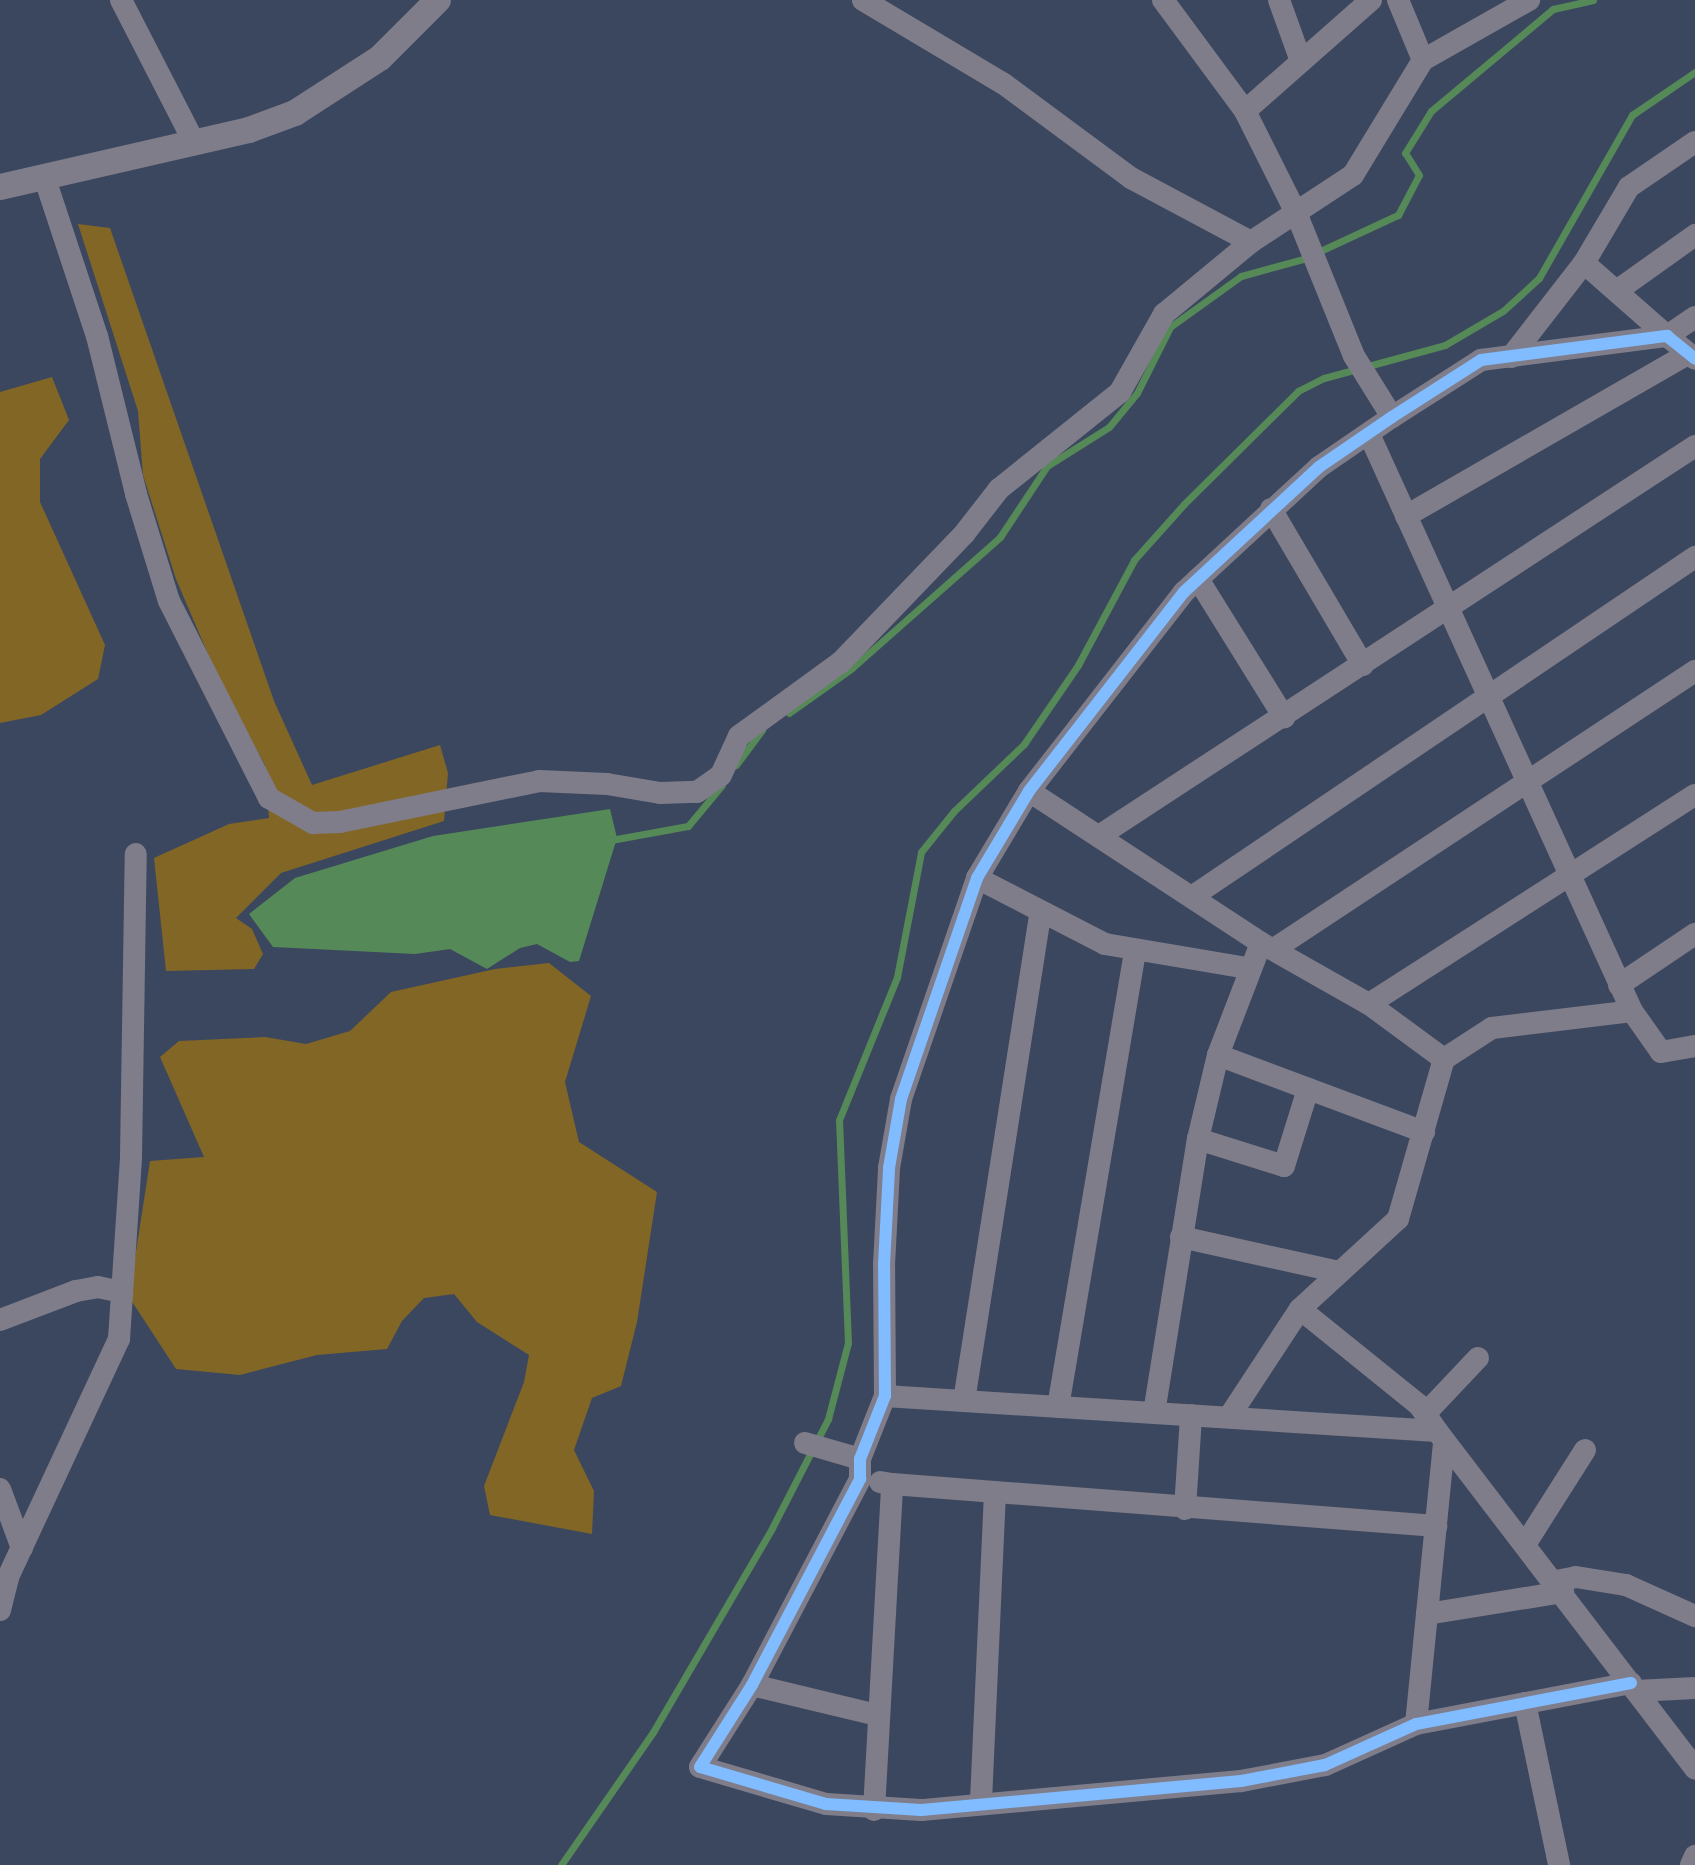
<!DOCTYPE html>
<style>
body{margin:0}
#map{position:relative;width:1695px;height:1865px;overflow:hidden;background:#3b475f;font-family:"Noto Sans",sans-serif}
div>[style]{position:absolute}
.forest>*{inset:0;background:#826625}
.water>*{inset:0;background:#558957}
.stream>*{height:7px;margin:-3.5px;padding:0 3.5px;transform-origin:3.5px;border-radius:3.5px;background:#558957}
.minor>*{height:22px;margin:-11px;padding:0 11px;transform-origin:11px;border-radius:11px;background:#807d8a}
.tertiary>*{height:26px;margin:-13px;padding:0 13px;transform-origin:13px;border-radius:13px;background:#807d8a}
.cycleway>*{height:12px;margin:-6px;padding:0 6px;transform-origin:6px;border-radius:6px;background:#80bcff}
span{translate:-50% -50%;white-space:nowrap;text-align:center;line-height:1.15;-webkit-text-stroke:6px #2c426e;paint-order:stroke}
</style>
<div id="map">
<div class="forest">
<i style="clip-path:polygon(78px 224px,110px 228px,274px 701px,312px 785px,440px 745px,448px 773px,444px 821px,281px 873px,236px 918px,252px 929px,263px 954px,254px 969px,166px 971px,154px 858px,229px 824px,269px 818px,265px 765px,222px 687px,176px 579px,143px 475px,138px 411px)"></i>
<i style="clip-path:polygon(52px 377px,69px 420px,40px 459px,40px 502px,105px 645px,98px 679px,41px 715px,0 723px,0 392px)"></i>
<i style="clip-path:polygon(549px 963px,591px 996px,565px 1082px,579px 1142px,657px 1192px,637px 1322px,621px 1386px,592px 1398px,574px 1450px,594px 1491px,592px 1534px,490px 1515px,484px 1486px,524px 1382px,529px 1355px,477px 1322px,454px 1294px,424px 1298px,402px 1321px,387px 1349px,317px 1355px,240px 1375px,176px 1369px,129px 1297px,150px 1161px,204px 1157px,160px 1057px,179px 1041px,265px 1037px,306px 1044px,350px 1031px,391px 992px,495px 969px)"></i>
</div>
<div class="water">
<i style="clip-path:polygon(610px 809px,617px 838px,579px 961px,570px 962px,537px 944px,520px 948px,487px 969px,450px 949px,415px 954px,273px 947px,249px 914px,295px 878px,433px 836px)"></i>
</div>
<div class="stream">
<i style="left:789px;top:713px;width:77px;rotate:-35.5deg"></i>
<i style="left:852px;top:668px;width:198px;rotate:-41.5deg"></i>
<i style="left:1000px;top:537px;width:85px;rotate:-56.5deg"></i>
<i style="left:1047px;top:466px;width:73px;rotate:-32.2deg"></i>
<i style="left:1109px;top:427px;width:44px;rotate:-50.5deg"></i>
<i style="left:1137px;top:393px;width:74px;rotate:-63.4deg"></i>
<i style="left:1170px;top:327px;width:87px;rotate:-35.7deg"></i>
<i style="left:1241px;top:276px;width:64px;rotate:-15.3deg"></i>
<i style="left:1303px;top:259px;width:105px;rotate:-24.9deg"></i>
<i style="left:1398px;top:215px;width:45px;rotate:-62.3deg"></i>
<i style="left:1419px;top:175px;width:26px;rotate:-122deg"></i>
<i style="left:1405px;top:153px;width:49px;rotate:-58.2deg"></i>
<i style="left:1431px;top:111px;width:159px;rotate:-39.9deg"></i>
<i style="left:1553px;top:9px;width:41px;rotate:-12.7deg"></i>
<i style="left:736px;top:765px;width:44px;rotate:-53.4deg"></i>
<i style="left:611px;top:840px;width:78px;rotate:-10.3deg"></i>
<i style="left:688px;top:826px;width:53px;rotate:-50.3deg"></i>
<i style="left:561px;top:1865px;width:162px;rotate:-55.3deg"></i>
<i style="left:653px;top:1732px;width:236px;rotate:-59.7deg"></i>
<i style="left:772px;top:1528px;width:123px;rotate:-62.8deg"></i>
<i style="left:828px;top:1419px;width:79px;rotate:-75.3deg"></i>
<i style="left:848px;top:1343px;width:223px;rotate:-92.3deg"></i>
<i style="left:839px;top:1120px;width:154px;rotate:-67.9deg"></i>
<i style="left:897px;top:977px;width:127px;rotate:-79.1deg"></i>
<i style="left:921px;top:852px;width:53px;rotate:-51.2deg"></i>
<i style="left:954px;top:811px;width:97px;rotate:-43.7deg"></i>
<i style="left:1024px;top:744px;width:96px;rotate:-55.6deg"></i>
<i style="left:1078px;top:665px;width:119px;rotate:-61.9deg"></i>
<i style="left:1134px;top:560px;width:75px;rotate:-48.2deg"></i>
<i style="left:1184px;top:504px;width:161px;rotate:-44.7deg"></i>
<i style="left:1298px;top:391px;width:29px;rotate:-27deg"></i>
<i style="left:1324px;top:378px;width:125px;rotate:-15.3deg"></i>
<i style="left:1445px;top:345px;width:67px;rotate:-30.4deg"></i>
<i style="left:1503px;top:311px;width:49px;rotate:-42.5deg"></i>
<i style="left:1539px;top:278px;width:188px;rotate:-60.3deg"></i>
<i style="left:1632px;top:115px;width:76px;rotate:-34.3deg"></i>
</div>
<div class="minor">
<i style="left:121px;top:0;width:157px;rotate:62.8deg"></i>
<i style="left:863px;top:0;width:164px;rotate:30.8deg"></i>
<i style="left:1004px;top:84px;width:158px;rotate:36.5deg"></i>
<i style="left:1131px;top:178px;width:136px;rotate:28.1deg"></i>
<i style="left:1163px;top:0;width:138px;rotate:53.5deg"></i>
<i style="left:1279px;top:0;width:65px;rotate:70.2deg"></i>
<i style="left:1371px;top:0;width:168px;rotate:138.6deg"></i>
<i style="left:1245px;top:111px;width:116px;rotate:63.4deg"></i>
<i style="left:1297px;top:215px;width:152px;rotate:68deg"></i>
<i style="left:1354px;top:356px;width:72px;rotate:58.1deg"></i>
<i style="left:1398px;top:0;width:65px;rotate:67.4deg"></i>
<i style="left:1423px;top:60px;width:122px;rotate:-29.5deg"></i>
<i style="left:44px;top:176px;width:169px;rotate:71.7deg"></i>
<i style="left:97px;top:336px;width:163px;rotate:76.1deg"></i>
<i style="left:136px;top:494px;width:112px;rotate:72.9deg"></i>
<i style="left:169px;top:601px;width:221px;rotate:63.1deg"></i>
<i style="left:269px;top:798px;width:51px;rotate:29.6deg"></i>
<i style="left:313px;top:823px;width:27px;rotate:-2deg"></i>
<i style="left:340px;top:822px;width:203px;rotate:-11.6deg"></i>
<i style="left:539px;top:781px;width:68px;rotate:2.5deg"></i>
<i style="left:607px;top:784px;width:54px;rotate:9.6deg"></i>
<i style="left:660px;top:793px;width:37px;rotate:-2deg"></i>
<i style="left:697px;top:792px;width:29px;rotate:-35deg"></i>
<i style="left:721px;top:775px;width:43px;rotate:-65.2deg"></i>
<i style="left:739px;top:736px;width:126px;rotate:-36deg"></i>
<i style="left:841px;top:662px;width:178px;rotate:-46.1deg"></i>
<i style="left:964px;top:534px;width:57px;rotate:-52.1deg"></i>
<i style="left:999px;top:489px;width:155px;rotate:-38.7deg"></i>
<i style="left:1120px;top:392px;width:90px;rotate:-60.6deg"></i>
<i style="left:1164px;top:314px;width:113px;rotate:-39.6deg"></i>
<i style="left:1251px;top:242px;width:122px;rotate:-33.3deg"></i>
<i style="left:1353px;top:175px;width:135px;rotate:-58.7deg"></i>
<i style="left:1584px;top:263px;width:111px;rotate:41.3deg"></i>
<i style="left:1667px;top:336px;width:34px;rotate:-34deg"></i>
<i style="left:1618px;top:290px;width:95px;rotate:-35.5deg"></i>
<i style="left:1511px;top:357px;width:119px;rotate:-52.2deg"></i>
<i style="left:1584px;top:263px;width:88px;rotate:-59.4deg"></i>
<i style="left:1629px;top:187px;width:80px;rotate:-34.3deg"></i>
<i style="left:1369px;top:434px;width:634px;rotate:65.5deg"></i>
<i style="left:1632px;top:1011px;width:50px;rotate:54.7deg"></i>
<i style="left:1661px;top:1052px;width:35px;rotate:-10deg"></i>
<i style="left:1271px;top:509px;width:181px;rotate:59.5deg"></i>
<i style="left:1406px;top:516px;width:325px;rotate:-29.9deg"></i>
<i style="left:1198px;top:579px;width:163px;rotate:58.1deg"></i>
<i style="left:1029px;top:791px;width:277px;rotate:33.2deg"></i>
<i style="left:1261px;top:943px;width:124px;rotate:29.5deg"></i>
<i style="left:1369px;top:1004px;width:93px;rotate:36.3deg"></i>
<i style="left:1099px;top:836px;width:712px;rotate:-33.2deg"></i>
<i style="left:977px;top:878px;width:144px;rotate:27.3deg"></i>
<i style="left:1105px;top:944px;width:144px;rotate:9.6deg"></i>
<i style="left:1193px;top:896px;width:606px;rotate:-34.03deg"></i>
<i style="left:1274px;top:949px;width:505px;rotate:-33.44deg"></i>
<i style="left:1619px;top:985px;width:92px;rotate:-33.9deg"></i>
<i style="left:1369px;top:1004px;width:387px;rotate:-32.7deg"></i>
<i style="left:1218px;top:1055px;width:220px;rotate:20.5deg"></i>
<i style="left:1198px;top:1139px;width:90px;rotate:17.4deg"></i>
<i style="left:1284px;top:1166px;width:81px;rotate:-72.7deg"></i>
<i style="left:1181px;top:1237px;width:162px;rotate:12.5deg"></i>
<i style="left:1300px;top:1309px;width:153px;rotate:38.9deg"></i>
<i style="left:1419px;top:1405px;width:32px;rotate:55deg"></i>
<i style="left:0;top:1320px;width:81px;rotate:-20.9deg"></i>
<i style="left:76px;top:1291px;width:22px;rotate:-10deg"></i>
<i style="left:98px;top:1287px;width:25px;rotate:12deg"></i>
<i style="left:885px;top:1396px;width:553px;rotate:3.63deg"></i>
<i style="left:1437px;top:1431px;width:425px;rotate:52.6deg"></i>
<i style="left:964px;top:1401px;width:493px;rotate:-81.1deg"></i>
<i style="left:1058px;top:1407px;width:463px;rotate:-80.4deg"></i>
<i style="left:1154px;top:1413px;width:278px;rotate:-80.9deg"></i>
<i style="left:1198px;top:1139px;width:86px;rotate:-76.6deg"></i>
<i style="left:1218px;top:1055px;width:120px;rotate:-69deg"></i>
<i style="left:1425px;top:1414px;width:77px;rotate:-46.6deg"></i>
<i style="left:1229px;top:1417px;width:129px;rotate:-56.7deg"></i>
<i style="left:1300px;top:1309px;width:133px;rotate:-42.6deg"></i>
<i style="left:1398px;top:1219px;width:166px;rotate:-74deg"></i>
<i style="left:1444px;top:1059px;width:57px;rotate:-32.9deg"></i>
<i style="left:1492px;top:1028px;width:141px;rotate:-6.9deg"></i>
<i style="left:805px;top:1443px;width:57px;rotate:16.2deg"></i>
<i style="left:892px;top:1484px;width:546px;rotate:4.41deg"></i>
<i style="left:0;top:1489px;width:63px;rotate:69.6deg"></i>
<i style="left:1185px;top:1509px;width:94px;rotate:-86.3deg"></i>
<i style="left:1526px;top:1543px;width:110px;rotate:-57.6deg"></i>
<i style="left:1556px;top:1581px;width:20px;rotate:-11deg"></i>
<i style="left:1576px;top:1577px;width:51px;rotate:9.1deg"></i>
<i style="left:1626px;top:1585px;width:76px;rotate:24.2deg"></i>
<i style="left:0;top:1610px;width:34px;rotate:-76deg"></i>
<i style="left:8px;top:1577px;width:263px;rotate:-65deg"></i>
<i style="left:119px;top:1339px;width:183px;rotate:-86.2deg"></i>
<i style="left:131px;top:1156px;width:302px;rotate:-89.1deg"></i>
<i style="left:1427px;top:1614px;width:138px;rotate:-9.2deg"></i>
<i style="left:1631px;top:1683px;width:219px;rotate:169.2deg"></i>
<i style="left:1416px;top:1724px;width:100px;rotate:155.7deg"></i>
<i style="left:1325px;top:1765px;width:86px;rotate:169.2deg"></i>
<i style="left:1241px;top:1781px;width:321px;rotate:174.8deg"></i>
<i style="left:921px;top:1810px;width:95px;rotate:-176.4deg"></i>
<i style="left:826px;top:1804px;width:131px;rotate:-163.6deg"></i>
<i style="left:700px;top:1767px;width:97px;rotate:-57.6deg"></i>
<i style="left:752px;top:1685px;width:233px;rotate:-62.3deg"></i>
<i style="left:860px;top:1479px;width:20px;rotate:-90deg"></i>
<i style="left:860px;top:1459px;width:68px;rotate:-68.4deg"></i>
<i style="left:885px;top:1396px;width:131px;rotate:-90.4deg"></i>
<i style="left:884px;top:1265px;width:97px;rotate:-87deg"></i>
<i style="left:889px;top:1168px;width:70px;rotate:-80.1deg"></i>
<i style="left:901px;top:1099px;width:234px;rotate:-71deg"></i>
<i style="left:977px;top:878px;width:101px;rotate:-59.1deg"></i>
<i style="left:1029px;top:791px;width:252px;rotate:-52.1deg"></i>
<i style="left:1184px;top:592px;width:184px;rotate:-42.8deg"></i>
<i style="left:1319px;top:467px;width:88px;rotate:-34.4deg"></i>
<i style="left:1392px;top:417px;width:106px;rotate:-32.6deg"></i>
<i style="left:1481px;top:360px;width:188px;rotate:-7.4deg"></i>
<i style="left:1667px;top:336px;width:36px;rotate:39deg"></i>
<i style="left:752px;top:1685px;width:129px;rotate:13.5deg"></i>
<i style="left:1636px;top:1691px;width:59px;rotate:-2.9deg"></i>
<i style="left:1525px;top:1703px;width:166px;rotate:78.1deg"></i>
<i style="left:1416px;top:1724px;width:284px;rotate:-84.3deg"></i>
<i style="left:981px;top:1801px;width:309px;rotate:-87.4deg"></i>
<i style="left:874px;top:1810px;width:326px;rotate:-86.8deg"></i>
<i style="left:892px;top:1484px;width:12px;rotate:-171deg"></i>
<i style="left:1691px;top:1865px;width:10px;rotate:-66deg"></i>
</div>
<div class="tertiary">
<i style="left:0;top:187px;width:255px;rotate:-12.9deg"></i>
<i style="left:249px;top:130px;width:49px;rotate:-20.3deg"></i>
<i style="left:295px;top:113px;width:101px;rotate:-32.9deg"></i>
<i style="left:380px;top:58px;width:82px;rotate:-45deg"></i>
</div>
<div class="cycleway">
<i style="left:1631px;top:1683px;width:219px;rotate:169.2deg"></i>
<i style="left:1416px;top:1724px;width:100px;rotate:155.7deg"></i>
<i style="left:1325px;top:1765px;width:86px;rotate:169.2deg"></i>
<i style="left:1241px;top:1781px;width:321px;rotate:174.8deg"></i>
<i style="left:921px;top:1810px;width:95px;rotate:-176.4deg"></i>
<i style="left:826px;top:1804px;width:131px;rotate:-163.6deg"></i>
<i style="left:700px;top:1767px;width:97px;rotate:-57.6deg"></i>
<i style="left:752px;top:1685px;width:233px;rotate:-62.3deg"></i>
<i style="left:860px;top:1479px;width:20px;rotate:-90deg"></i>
<i style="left:860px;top:1459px;width:68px;rotate:-68.4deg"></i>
<i style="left:885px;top:1396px;width:131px;rotate:-90.4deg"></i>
<i style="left:884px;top:1265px;width:97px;rotate:-87deg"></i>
<i style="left:889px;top:1168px;width:70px;rotate:-80.1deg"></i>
<i style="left:901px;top:1099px;width:234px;rotate:-71deg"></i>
<i style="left:977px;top:878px;width:101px;rotate:-59.1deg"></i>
<i style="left:1029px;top:791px;width:252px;rotate:-52.1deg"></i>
<i style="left:1184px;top:592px;width:184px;rotate:-42.8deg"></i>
<i style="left:1319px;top:467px;width:88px;rotate:-34.4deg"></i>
<i style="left:1392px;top:417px;width:106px;rotate:-32.6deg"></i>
<i style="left:1481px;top:360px;width:188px;rotate:-7.4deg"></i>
<i style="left:1667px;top:336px;width:36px;rotate:39deg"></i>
</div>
</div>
